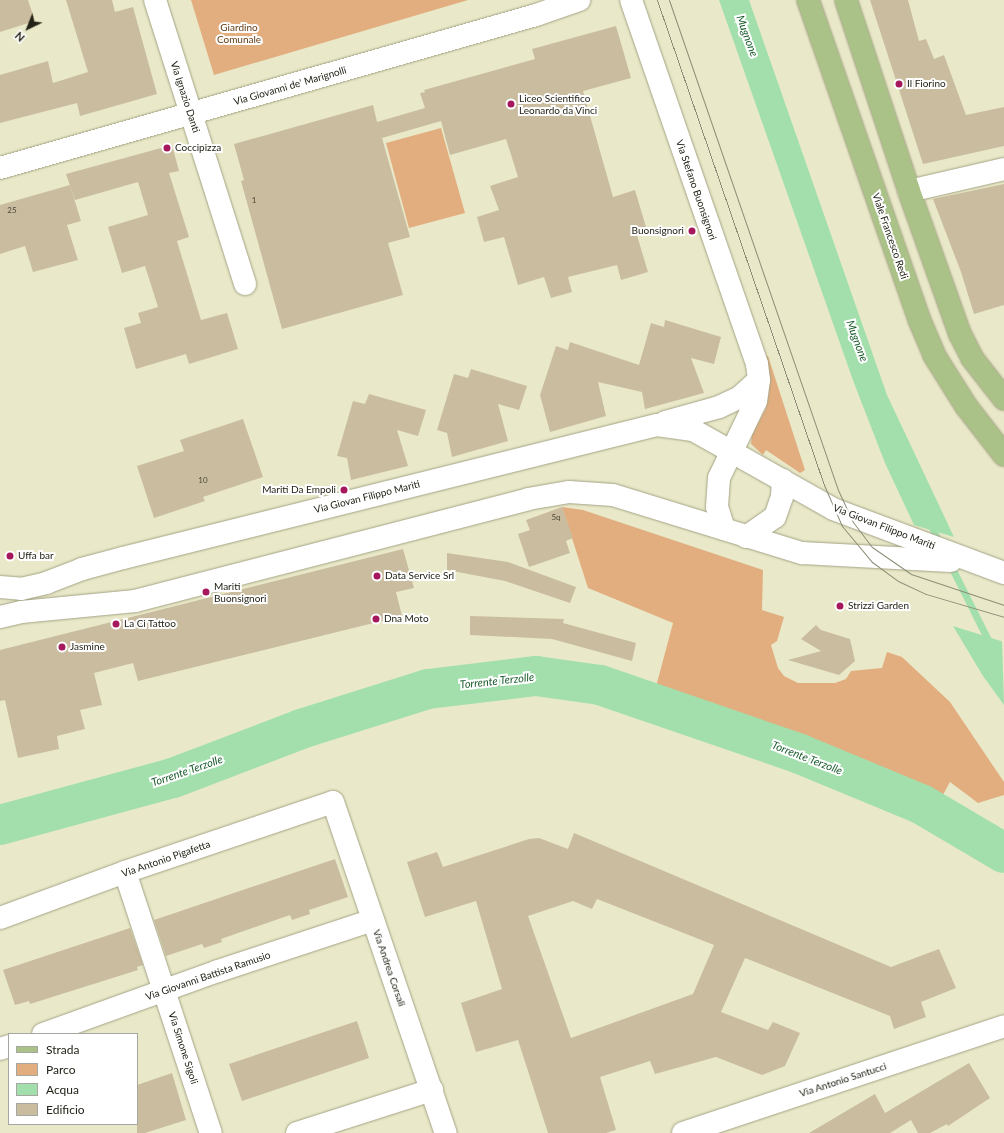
<!DOCTYPE html>
<style>
body{margin:0}
#map{position:relative;width:1004px;height:1133px;overflow:hidden;background:#e9e9c9;font-family:Lato,sans-serif}
div>[style]{position:absolute}
.green>*{inset:0;background:#e2ae7f}
.water>*{inset:0;background:#a2dfad}
.pier>*{inset:0;background:#e9e9c9}
.stream>*{height:7px;margin:-3.5px;padding:0 3.5px;transform-origin:3.5px;border-radius:3.5px;background:#a2dfad}
.river>*{height:40px;margin:-20px;padding:0 20px;transform-origin:20px;border-radius:20px;background:#a2dfad}
.building>*{inset:0;background:#cabc9f}
.roads{filter:drop-shadow(0 0 1px #a4a385) drop-shadow(0 0 1px #a4a385)}
.minor>*{height:22px;margin:-11px;padding:0 11px;transform-origin:11px;border-radius:11px;background:#fff}
.major>*{height:22px;margin:-11px;padding:0 11px;transform-origin:11px;border-radius:11px;background:#aac188}
.tram>*{height:1px;margin:-0.5px;padding:0 0.5px;transform-origin:0.5px;border-radius:0.5px;background:#8e8d77}
.dots>*{width:11px;height:11px;translate:-50% -50%;box-sizing:border-box;border:2px solid #fff;border-radius:50%}
span{translate:-50% -50%;white-space:nowrap;text-align:center;line-height:1.15;-webkit-text-stroke:4px #fff;paint-order:stroke}
.number-label{font-size:8px;color:#4d4839}
.number-label span{-webkit-text-stroke-width:0}
.park-label{font-size:10px;color:#613b14}
.poi-label{font-size:10px;color:#232217}
.left{translate:0 -50%;text-align:left}
.right{translate:-100% -50%;text-align:right}
.street-label{font-size:10px;color:#232217}
.water-label{font-size:11px;color:#1a5b2d;font-style:italic}
.legend{position:absolute;left:8px;top:1033px;width:130px;height:92px;box-sizing:border-box;background:#fff;border:1px solid #a7a7a2;margin:0;padding:5px 7px;list-style:none;font-size:12px;color:#232217}
.legend li{display:flex;align-items:center;gap:8px;height:20px}
.legend b{width:20px;border:1px solid #a7a7a2}
.north{position:absolute;left:8px;top:8px;width:40px;height:40px;-webkit-text-stroke:3px #fff;paint-order:stroke;rotate:223deg;font-size:11px;font-weight:700;line-height:16px;text-align:center;color:#232217}
.north::after{content:'';display:block;margin:auto;width:14px;height:18px;background:#232217;clip-path:polygon(50% 0,100% 100%,50% 72%,0 100%)}
</style>
<div id="map">
<div class="green">
<i style="clip-path:polygon(191px 0,468px 0,214px 75px)"></i>
<i style="clip-path:polygon(441px 128px,465px 213px,409px 228px,386px 143px)"></i>
<i style="clip-path:polygon(768px 356px,805px 470px,800px 473px,766px 450px,763px 455px,751px 444px,752px 435px,766px 408px,769px 392px,764px 357px)"></i>
<i style="clip-path:polygon(562px 507px,583px 510px,763px 570px,762px 610px,784px 617px,777px 641px,771px 645px,778px 668px,784px 676px,798px 683px,835px 683px,846px 679px,851px 671px,882px 668px,887px 652px,902px 657px,950px 702px,1004px 782px,1004px 795px,978px 803px,950px 782px,939px 802px,654px 694px,673px 623px,588px 588px)"></i>
</div>
<div class="water">
<i style="clip-path:polygon(719px 0,749px 0,887px 395px,954px 537px,914px 525px,885px 463px,854px 383px)"></i>
<i style="clip-path:polygon(953px 626px,1002px 641px,1004px 705px,983px 676px)"></i>
</div>
<div class="pier">
<i style="clip-path:polygon(953px 624px,1003px 639px,1004px 642px,951px 625px)"></i>
</div>
<div class="stream">
<i style="left:930px;top:523px;width:23px;rotate:65deg"></i>
<i style="left:950px;top:564px;width:89px;rotate:63.4deg"></i>
</div>
<div class="river">
<i style="left:0;top:825px;width:179px;rotate:-15.2deg"></i>
<i style="left:173px;top:778px;width:137px;rotate:-20.9deg"></i>
<i style="left:301px;top:729px;width:133px;rotate:-17.5deg"></i>
<i style="left:428px;top:689px;width:109px;rotate:-6.9deg"></i>
<i style="left:536px;top:676px;width:65px;rotate:8deg"></i>
<i style="left:600px;top:685px;width:212px;rotate:19deg"></i>
<i style="left:800px;top:754px;width:131px;rotate:22.5deg"></i>
<i style="left:921px;top:804px;width:96px;rotate:30.6deg"></i>
</div>
<div class="building">
<i style="clip-path:polygon(0 0,28px 0,35px 21px,0 32px)"></i>
<i style="clip-path:polygon(66px 0,112px 0,115px 12px,133px 7px,157px 94px,80px 116px,77px 103px,0 123px,0 75px,48px 61px,53px 83px,88px 72px)"></i>
<i style="clip-path:polygon(870px 0,908px 0,919px 41px,926px 39px,934px 59px,944px 55px,966px 115px,1004px 107px,1004px 146px,923px 164px)"></i>
<i style="clip-path:polygon(616px 26px,631px 78px,583px 91px,613px 197px,635px 190px,646px 227px,636px 232px,648px 272px,621px 280px,617px 265px,568px 277px,572px 292px,551px 298px,544px 277px,518px 285px,504px 237px,484px 242px,477px 217px,499px 210px,490px 186px,518px 177px,506px 139px,450px 155px,441px 121px,382px 138px,410px 237px,388px 243px,403px 295px,282px 329px,241px 181px,244px 180px,234px 144px,373px 105px,377px 122px,425px 108px,420px 93px,425px 92px,424px 90px,535px 59px,532px 49px)"></i>
<i style="clip-path:polygon(172px 145px,179px 171px,169px 173px,189px 237px,177px 241px,201px 320px,227px 313px,238px 349px,189px 364px,186px 354px,136px 369px,124px 328px,141px 323px,138px 313px,158px 307px,145px 266px,122px 273px,108px 227px,148px 215px,138px 182px,75px 200px,66px 174px)"></i>
<i style="clip-path:polygon(1004px 184px,1004px 305px,974px 314px,961px 272px,933px 199px)"></i>
<i style="clip-path:polygon(70px 185px,81px 221px,67px 225px,78px 260px,33px 272px,25px 246px,0 254px,0 205px)"></i>
<i style="clip-path:polygon(665px 320px,721px 337px,714px 364px,691px 358px,704px 393px,645px 409px,642px 392px,598px 382px,606px 416px,550px 432px,540px 395px,556px 346px,568px 350px,570px 342px,639px 365px,651px 323px,664px 327px)"></i>
<i style="clip-path:polygon(471px 369px,527px 386px,519px 410px,498px 404px,508px 441px,452px 457px,447px 433px,437px 430px,454px 374px,468px 378px)"></i>
<i style="clip-path:polygon(369px 394px,426px 410px,418px 436px,397px 430px,408px 466px,351px 480px,347px 458px,337px 456px,353px 401px,365px 404px)"></i>
<i style="clip-path:polygon(243px 419px,263px 477px,203px 497px,205px 501px,154px 518px,137px 466px,184px 451px,180px 440px)"></i>
<i style="clip-path:polygon(562px 507px,573px 538px,566px 541px,570px 553px,529px 567px,518px 534px,530px 530px,526px 520px)"></i>
<i style="clip-path:polygon(403px 549px,414px 588px,396px 592px,402px 616px,138px 681px,133px 663px,94px 673px,102px 705px,80px 710px,85px 729px,57px 736px,59px 749px,18px 758px,5px 700px,0 701px,0 650px)"></i>
<i style="clip-path:polygon(447px 553px,508px 562px,576px 587px,570px 603px,505px 581px,447px 570px)"></i>
<i style="clip-path:polygon(470px 616px,564px 619px,563px 623px,636px 643px,632px 661px,552px 639px,470px 635px)"></i>
<i style="clip-path:polygon(816px 625px,821px 630px,850px 639px,855px 661px,839px 675px,788px 660px,821px 651px,801px 639px)"></i>
<i style="clip-path:polygon(evenodd,574px 833px,891px 967px,939px 949px,956px 988px,921px 1002px,926px 1017px,894px 1029px,890px 1016px,745px 958px,721px 1012px,768px 1030px,773px 1022px,800px 1033px,785px 1066px,762px 1075px,716px 1057px,655px 1074px,650px 1061px,600px 1077px,616px 1130px,606px 1133px,548px 1133px,518px 1040px,476px 1052px,461px 1003px,502px 989px,476px 901px,425px 917px,407px 862px,437px 852px,443px 867px,529px 839px,539px 838px,568px 849px,574px 833px,597px 899px,714px 945px,693px 994px,571px 1038px,528px 916px,573px 901px,592px 909px,597px 899px)"></i>
<i style="clip-path:polygon(335px 859px,348px 897px,309px 910px,310px 914px,292px 920px,290px 915px,221px 939px,222px 942px,204px 948px,202px 944px,166px 956px,154px 920px)"></i>
<i style="clip-path:polygon(130px 928px,143px 965px,137px 967px,138px 970px,30px 1004px,29px 1001px,15px 1005px,3px 970px)"></i>
<i style="clip-path:polygon(357px 1021px,369px 1058px,242px 1101px,229px 1064px)"></i>
<i style="clip-path:polygon(969px 1063px,990px 1098px,948px 1126px,947px 1124px,930px 1133px,918px 1133px,911px 1120px,890px 1133px,809px 1133px,875px 1094px,885px 1113px)"></i>
<i style="clip-path:polygon(172px 1073px,186px 1120px,145px 1133px,137px 1133px,137px 1085px)"></i>
</div>
<div class="roads">
<div class="minor">
<i style="left:155px;top:0;width:298px;rotate:72.4deg"></i>
<i style="left:631px;top:0;width:385px;rotate:70.9deg"></i>
<i style="left:757px;top:364px;width:16px;rotate:83deg"></i>
<i style="left:759px;top:380px;width:21px;rotate:98deg"></i>
<i style="left:756px;top:401px;width:85px;rotate:115.7deg"></i>
<i style="left:719px;top:478px;width:29px;rotate:94deg"></i>
<i style="left:717px;top:507px;width:23px;rotate:72deg"></i>
<i style="left:0;top:168px;width:557px;rotate:-15.93deg"></i>
<i style="left:536px;top:15px;width:46px;rotate:-19.2deg"></i>
<i style="left:909px;top:191px;width:98px;rotate:-13deg"></i>
<i style="left:665px;top:422px;width:56px;rotate:-15.5deg"></i>
<i style="left:719px;top:407px;width:23px;rotate:-25deg"></i>
<i style="left:740px;top:397px;width:25px;rotate:-42deg"></i>
<i style="left:746px;top:537px;width:35px;rotate:-35deg"></i>
<i style="left:775px;top:517px;width:21px;rotate:-71deg"></i>
<i style="left:782px;top:497px;width:17px;rotate:-87deg"></i>
<i style="left:0;top:587px;width:21px;rotate:5deg"></i>
<i style="left:21px;top:589px;width:26px;rotate:-13deg"></i>
<i style="left:46px;top:583px;width:39px;rotate:-21deg"></i>
<i style="left:82px;top:569px;width:42px;rotate:-15deg"></i>
<i style="left:123px;top:558px;width:550px;rotate:-13.99deg"></i>
<i style="left:657px;top:425px;width:36px;rotate:8deg"></i>
<i style="left:693px;top:430px;width:161px;rotate:29.4deg"></i>
<i style="left:833px;top:509px;width:183px;rotate:20.5deg"></i>
<i style="left:0;top:617px;width:22px;rotate:-13deg"></i>
<i style="left:21px;top:612px;width:115px;rotate:-5.5deg"></i>
<i style="left:135px;top:601px;width:406px;rotate:-14.5deg"></i>
<i style="left:528px;top:499px;width:42px;rotate:-9.7deg"></i>
<i style="left:569px;top:492px;width:44px;rotate:3.9deg"></i>
<i style="left:613px;top:495px;width:198px;rotate:17.1deg"></i>
<i style="left:802px;top:553px;width:149px;rotate:3.1deg"></i>
<i style="left:125px;top:872px;width:275px;rotate:71.8deg"></i>
<i style="left:0;top:918px;width:133px;rotate:-20.2deg"></i>
<i style="left:125px;top:872px;width:219px;rotate:-18.6deg"></i>
<i style="left:333px;top:802px;width:350px;rotate:71.2deg"></i>
<i style="left:43px;top:1034px;width:186px;rotate:-19.8deg"></i>
<i style="left:218px;top:971px;width:163px;rotate:-18.2deg"></i>
<i style="left:0;top:1049px;width:9px;rotate:-18deg"></i>
<i style="left:297px;top:1133px;width:142px;rotate:-17.7deg"></i>
<i style="left:683px;top:1133px;width:338px;rotate:-18.4deg"></i>
</div>
<div class="major">
<i style="left:808px;top:0;width:338px;rotate:70.8deg"></i>
<i style="left:919px;top:319px;width:39px;rotate:67deg"></i>
<i style="left:934px;top:355px;width:60px;rotate:57.9deg"></i>
<i style="left:966px;top:406px;width:62px;rotate:52.2deg"></i>
<i style="left:846px;top:0;width:201px;rotate:71.7deg"></i>
<i style="left:909px;top:191px;width:152px;rotate:70.4deg"></i>
<i style="left:960px;top:334px;width:27px;rotate:63deg"></i>
<i style="left:972px;top:358px;width:52px;rotate:52deg"></i>
</div>
</div>
<div class="tram">
<i style="left:657px;top:0;width:513px;rotate:71deg"></i>
<i style="left:824px;top:485px;width:45px;rotate:66.3deg"></i>
<i style="left:842px;top:526px;width:47px;rotate:50.2deg"></i>
<i style="left:872px;top:562px;width:32px;rotate:36deg"></i>
<i style="left:898px;top:581px;width:31px;rotate:25deg"></i>
<i style="left:926px;top:594px;width:81px;rotate:16.4deg"></i>
<i style="left:669px;top:0;width:518px;rotate:70.97deg"></i>
<i style="left:838px;top:490px;width:35px;rotate:65deg"></i>
<i style="left:853px;top:522px;width:31px;rotate:53deg"></i>
<i style="left:872px;top:547px;width:47px;rotate:34.7deg"></i>
<i style="left:911px;top:574px;width:98px;rotate:18.4deg"></i>
</div>
<div class="dots">
<i style="left:899px;top:84px;background:#a5185c"></i>
<i style="left:511px;top:104px;background:#a5185c"></i>
<i style="left:167px;top:148px;background:#a5185c"></i>
<i style="left:692px;top:231px;background:#a5185c"></i>
<i style="left:344px;top:490px;background:#a5185c"></i>
<i style="left:10px;top:556px;background:#a5185c"></i>
<i style="left:377px;top:576px;background:#a5185c"></i>
<i style="left:206px;top:592px;background:#a5185c"></i>
<i style="left:840px;top:606px;background:#a5185c"></i>
<i style="left:376px;top:619px;background:#a5185c"></i>
<i style="left:116px;top:624px;background:#a5185c"></i>
<i style="left:62px;top:647px;background:#a5185c"></i>
</div>
<div class="number-label">
<span style="left:254px;top:201px">1</span>
<span style="left:12px;top:211px">25</span>
<span style="left:203px;top:481px">10</span>
<span style="left:556px;top:518px">5q</span>
</div>
<div class="park-label">
<span style="left:239px;top:33px">Giardino<br>Comunale</span>
</div>
<div class="poi-label">
<span class="left" style="left:907px;top:84px">Il Fiorino</span>
<span class="left" style="left:519px;top:104px">Liceo Scientifico<br>Leonardo da Vinci</span>
<span class="left" style="left:175px;top:148px">Coccipizza</span>
<span class="right" style="left:684px;top:231px">Buonsignori</span>
<span class="right" style="left:336px;top:490px">Mariti Da Empoli</span>
<span class="left" style="left:18px;top:556px">Uffa bar</span>
<span class="left" style="left:385px;top:576px">Data Service Srl</span>
<span class="left" style="left:214px;top:592px">Mariti<br>Buonsignori</span>
<span class="left" style="left:848px;top:606px">Strizzi Garden</span>
<span class="left" style="left:384px;top:619px">Dna Moto</span>
<span class="left" style="left:124px;top:624px">La Ci Tattoo</span>
<span class="left" style="left:70px;top:647px">Jasmine</span>
</div>
<div class="street-label">
<span style="left:290px;top:86px;rotate:-16deg">Via Giovanni de' Marignolli</span>
<span style="left:185px;top:97px;rotate:72deg">Via Ignazio Danti</span>
<span style="left:696px;top:190px;rotate:71deg">Via Stefano Buonsignori</span>
<span style="left:890px;top:236px;rotate:71deg">Viale Francesco Redi</span>
<span style="left:367px;top:497px;rotate:-14deg">Via Giovan Filippo Mariti</span>
<span style="left:884px;top:527px;rotate:21deg">Via Giovan Filippo Mariti</span>
<span style="left:166px;top:859px;rotate:-19deg">Via Antonio Pigafetta</span>
<span style="left:389px;top:968px;rotate:71deg">Via Andrea Corsali</span>
<span style="left:208px;top:976px;rotate:-19deg">Via Giovanni Battista Ramusio</span>
<span style="left:183px;top:1048px;rotate:72deg">Via Simone Sigoli</span>
<span style="left:843px;top:1080px;rotate:-18deg">Via Antonio Santucci</span>
</div>
<div class="water-label">
<span style="left:747px;top:36px;rotate:70deg">Mugnone</span>
<span style="left:857px;top:341px;rotate:70deg">Mugnone</span>
<span style="left:497px;top:681px;rotate:-6deg">Torrente Terzolle</span>
<span style="left:807px;top:758px;rotate:21deg">Torrente Terzolle</span>
<span style="left:187px;top:771px;rotate:-19deg">Torrente Terzolle</span>
</div>
<ul class="legend">
<li><b style="height:5px;background:#aac188"></b>Strada</li>
<li><b style="height:11px;background:#e2ae7f"></b>Parco</li>
<li><b style="height:11px;background:#a2dfad"></b>Acqua</li>
<li><b style="height:11px;background:#cabc9f"></b>Edificio</li>
</ul>
<div class="north">N</div>
</div>
